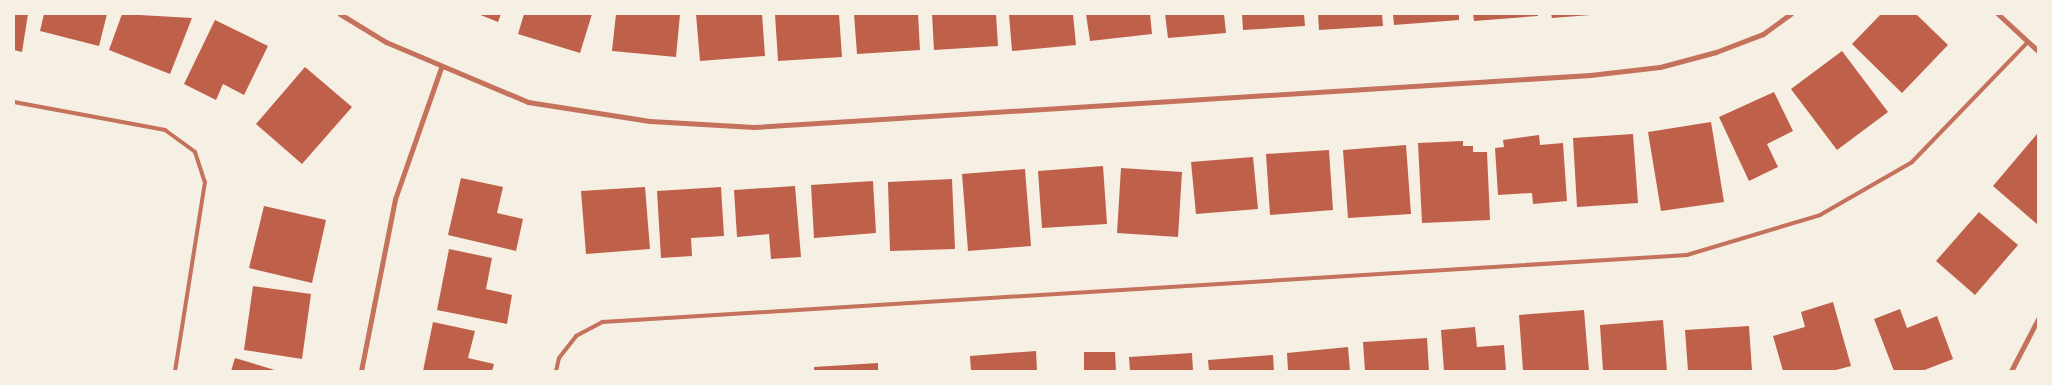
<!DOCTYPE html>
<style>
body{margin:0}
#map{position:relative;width:2052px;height:385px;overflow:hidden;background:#f6efe4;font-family:Figtree,sans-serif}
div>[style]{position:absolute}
.building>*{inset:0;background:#bf614a}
.service>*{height:4px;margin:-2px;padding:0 2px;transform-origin:2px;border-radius:2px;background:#c5725c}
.minor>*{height:5px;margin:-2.5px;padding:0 2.5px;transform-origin:2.5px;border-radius:2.5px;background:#c5725c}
span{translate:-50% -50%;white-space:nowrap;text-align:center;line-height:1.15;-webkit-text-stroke:4px #f6efe4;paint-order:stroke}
.frame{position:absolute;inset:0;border:15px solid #f6efe4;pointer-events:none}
</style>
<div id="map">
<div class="building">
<i style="clip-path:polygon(14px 14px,28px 14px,22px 52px,14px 50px)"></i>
<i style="clip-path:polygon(44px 14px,107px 14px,99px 46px,40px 31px)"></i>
<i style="clip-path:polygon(122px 14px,192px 18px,170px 74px,109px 50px)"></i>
<i style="clip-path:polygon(478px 14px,501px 14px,498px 22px)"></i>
<i style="clip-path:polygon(524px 14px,592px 14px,580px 53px,518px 34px)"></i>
<i style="clip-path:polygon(616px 14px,680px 14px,676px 57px,612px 51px)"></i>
<i style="clip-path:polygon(696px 14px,762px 14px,765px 56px,700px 61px)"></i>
<i style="clip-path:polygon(775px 14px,839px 14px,842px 57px,778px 61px)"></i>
<i style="clip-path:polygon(854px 14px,918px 14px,920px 50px,857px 54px)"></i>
<i style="clip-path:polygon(932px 14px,996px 14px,998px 46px,934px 50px)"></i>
<i style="clip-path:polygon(1009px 14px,1073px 14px,1076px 45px,1012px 51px)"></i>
<i style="clip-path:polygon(1086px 14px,1150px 14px,1152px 34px,1090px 41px)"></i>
<i style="clip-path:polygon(1165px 14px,1224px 14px,1226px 33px,1168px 38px)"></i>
<i style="clip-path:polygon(1242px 14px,1304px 14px,1305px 26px,1243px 30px)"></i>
<i style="clip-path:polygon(1318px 14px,1382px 14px,1383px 26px,1319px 30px)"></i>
<i style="clip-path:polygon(1393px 14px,1459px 14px,1459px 20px,1394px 25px)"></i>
<i style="clip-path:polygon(1473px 14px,1538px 14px,1538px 16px,1474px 21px)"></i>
<i style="clip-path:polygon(1551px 14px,1591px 14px,1591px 15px,1552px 18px)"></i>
<i style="clip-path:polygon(1881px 14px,1916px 14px,1948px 45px,1902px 93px,1852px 44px)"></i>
<i style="clip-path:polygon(215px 20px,268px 46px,244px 95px,223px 84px,216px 100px,184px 84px)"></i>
<i style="clip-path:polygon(1842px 51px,1888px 112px,1837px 150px,1791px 89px)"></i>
<i style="clip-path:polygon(305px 67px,352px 107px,302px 164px,256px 124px)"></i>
<i style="clip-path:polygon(1774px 92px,1793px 131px,1767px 144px,1778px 167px,1749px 181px,1719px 117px)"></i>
<i style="clip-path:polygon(1711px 122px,1724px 202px,1661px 211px,1648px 132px)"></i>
<i style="clip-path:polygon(1633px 134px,1638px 203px,1577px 207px,1573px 138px)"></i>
<i style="clip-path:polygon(2037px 134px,2038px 135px,2038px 225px,1993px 186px)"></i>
<i style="clip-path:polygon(1539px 135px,1540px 145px,1563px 143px,1567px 201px,1533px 204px,1532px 193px,1498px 195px,1495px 148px,1504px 147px,1503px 140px)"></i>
<i style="clip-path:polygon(1463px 141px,1463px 146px,1473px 146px,1473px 152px,1487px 152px,1490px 220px,1422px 223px,1418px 143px)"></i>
<i style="clip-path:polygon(1406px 145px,1411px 214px,1348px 218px,1343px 150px)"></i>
<i style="clip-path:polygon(1329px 150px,1333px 210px,1270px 215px,1266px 154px)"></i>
<i style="clip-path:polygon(1253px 157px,1258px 209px,1196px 214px,1191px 162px)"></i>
<i style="clip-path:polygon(1103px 166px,1107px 224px,1042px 228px,1038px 171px)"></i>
<i style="clip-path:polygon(1121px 168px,1182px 172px,1178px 237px,1117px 233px)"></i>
<i style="clip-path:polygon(1025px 169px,1031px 246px,968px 251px,962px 174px)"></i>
<i style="clip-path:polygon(461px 178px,503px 187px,497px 213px,523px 219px,516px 251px,448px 235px)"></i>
<i style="clip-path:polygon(952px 179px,955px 249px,890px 251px,888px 182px)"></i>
<i style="clip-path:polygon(873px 181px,876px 233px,814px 238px,811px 185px)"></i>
<i style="clip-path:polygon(795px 186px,801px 257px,771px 259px,769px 234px,737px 237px,734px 190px)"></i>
<i style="clip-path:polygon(645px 187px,650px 249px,586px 254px,581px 191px)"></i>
<i style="clip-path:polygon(721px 187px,724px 236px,691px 238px,692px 256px,661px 258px,657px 191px)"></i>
<i style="clip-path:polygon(264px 206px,326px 220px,312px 283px,249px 268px)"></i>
<i style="clip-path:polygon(1979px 212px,2018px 245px,1975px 295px,1936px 261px)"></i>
<i style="clip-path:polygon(449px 249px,492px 258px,486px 289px,512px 295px,507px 324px,437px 310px)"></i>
<i style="clip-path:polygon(253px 286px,311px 294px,302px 359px,244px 350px)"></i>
<i style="clip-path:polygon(1833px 302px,1851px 366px,1832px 371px,1783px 371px,1773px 336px,1805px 327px,1801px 312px)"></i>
<i style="clip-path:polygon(1900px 309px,1907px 328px,1937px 316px,1953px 359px,1922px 371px,1894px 371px,1874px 319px)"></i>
<i style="clip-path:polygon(1584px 310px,1589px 371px,1523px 371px,1519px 315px)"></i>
<i style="clip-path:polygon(1663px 320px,1667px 371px,1603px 371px,1600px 325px)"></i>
<i style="clip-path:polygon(433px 322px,475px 331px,468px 358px,494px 364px,492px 371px,423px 371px)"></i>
<i style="clip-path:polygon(1749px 326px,1752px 371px,1688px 371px,1685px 330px)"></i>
<i style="clip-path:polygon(1475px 327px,1477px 347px,1504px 345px,1506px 371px,1444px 371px,1441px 330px)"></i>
<i style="clip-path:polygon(1427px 338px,1429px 371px,1365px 371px,1363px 342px)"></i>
<i style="clip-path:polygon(1348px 347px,1350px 371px,1288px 371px,1287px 353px)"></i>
<i style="clip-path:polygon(1036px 351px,1037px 371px,971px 371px,970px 356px)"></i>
<i style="clip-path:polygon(1084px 352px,1115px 352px,1116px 371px,1084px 371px)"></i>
<i style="clip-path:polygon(1192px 353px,1193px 371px,1130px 371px,1129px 357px)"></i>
<i style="clip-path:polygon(1273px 355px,1274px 371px,1209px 371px,1208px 360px)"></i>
<i style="clip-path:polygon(235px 358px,278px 371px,231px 371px)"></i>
<i style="clip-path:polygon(878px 363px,878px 371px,814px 371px,814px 367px)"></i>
</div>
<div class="service">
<i style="left:14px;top:102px;width:154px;rotate:10.5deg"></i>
<i style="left:165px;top:130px;width:37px;rotate:36deg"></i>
<i style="left:195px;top:152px;width:32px;rotate:72deg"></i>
<i style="left:205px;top:182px;width:191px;rotate:99deg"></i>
<i style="left:556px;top:371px;width:13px;rotate:-77deg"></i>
<i style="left:559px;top:358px;width:28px;rotate:-52deg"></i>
<i style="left:576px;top:336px;width:30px;rotate:-28deg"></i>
<i style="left:602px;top:322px;width:1087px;rotate:-3.53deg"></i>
<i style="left:1687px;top:255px;width:139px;rotate:-16.7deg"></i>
<i style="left:1820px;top:215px;width:106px;rotate:-29.9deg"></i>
<i style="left:1912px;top:162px;width:167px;rotate:-46deg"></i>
</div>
<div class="minor">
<i style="left:340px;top:14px;width:54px;rotate:31.3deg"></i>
<i style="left:386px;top:42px;width:154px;rotate:22.9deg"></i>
<i style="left:528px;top:102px;width:123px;rotate:8.9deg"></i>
<i style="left:650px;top:121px;width:104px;rotate:3.3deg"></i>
<i style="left:754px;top:127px;width:838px;rotate:-3.56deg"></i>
<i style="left:1590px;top:75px;width:70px;rotate:-6.5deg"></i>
<i style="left:1660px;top:67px;width:58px;rotate:-15deg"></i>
<i style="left:1716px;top:52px;width:50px;rotate:-21deg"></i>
<i style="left:1763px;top:34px;width:34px;rotate:-36deg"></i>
<i style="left:1998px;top:14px;width:54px;rotate:42.8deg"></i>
<i style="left:361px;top:371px;width:175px;rotate:-78.8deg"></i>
<i style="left:395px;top:199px;width:139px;rotate:-70.7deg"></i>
<i style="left:2011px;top:371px;width:59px;rotate:-62.6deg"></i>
</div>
<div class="frame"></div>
</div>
